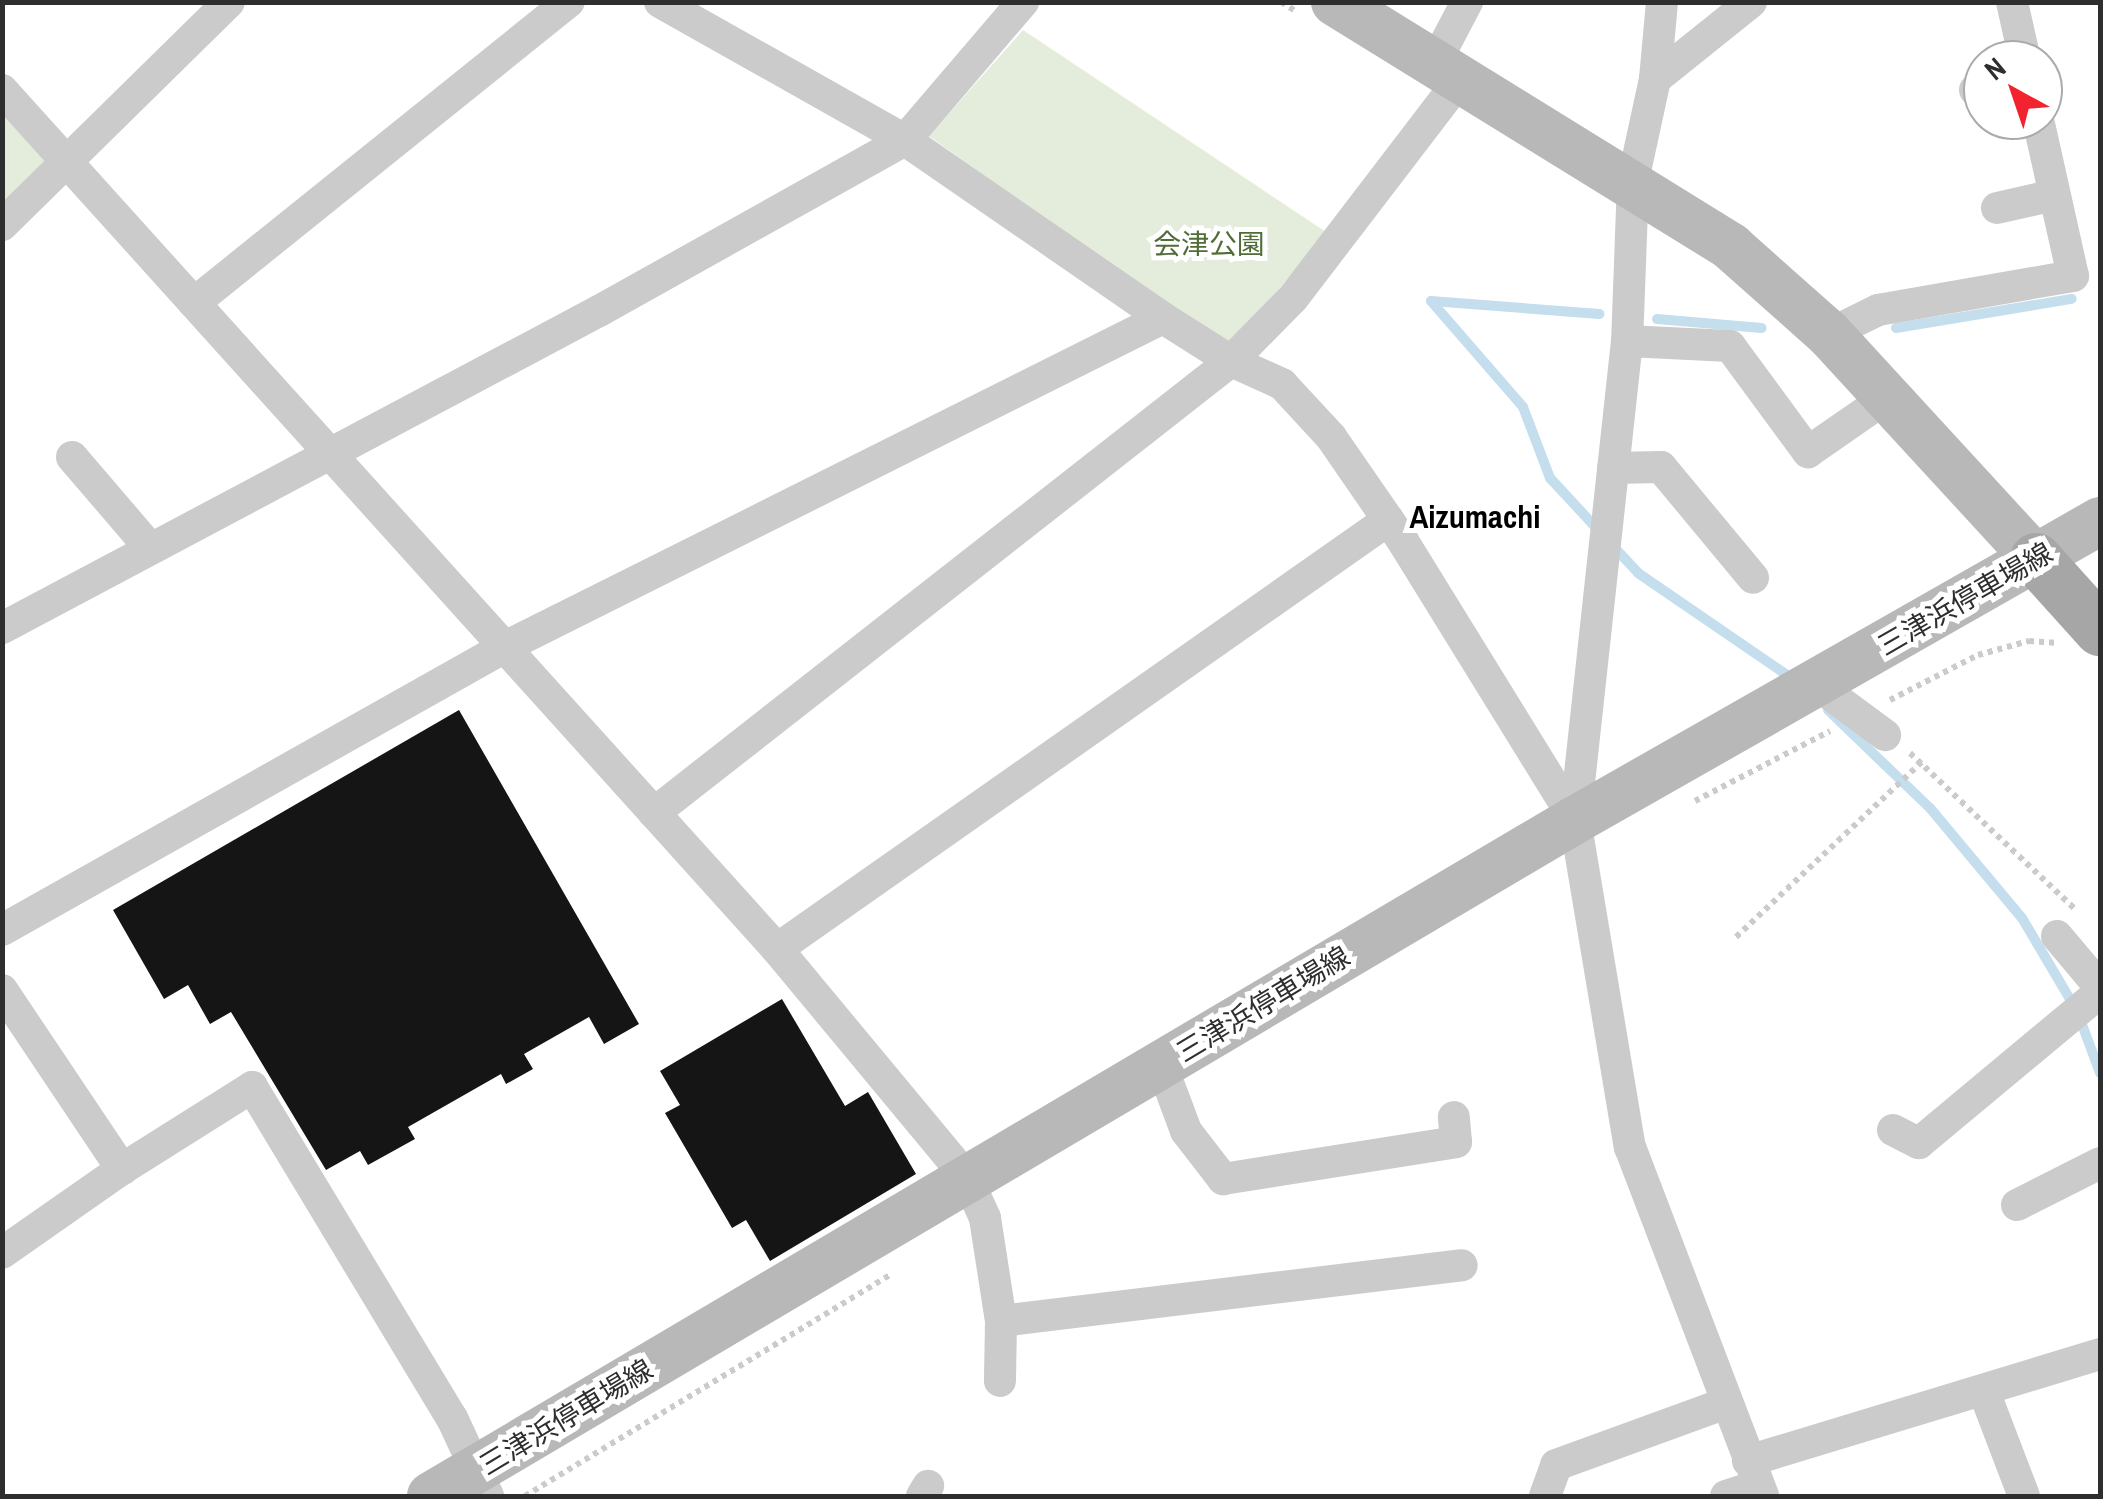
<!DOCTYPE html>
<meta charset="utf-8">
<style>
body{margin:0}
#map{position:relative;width:2103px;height:1499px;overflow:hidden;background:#fff;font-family:"Archivo Narrow","Noto Sans JP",sans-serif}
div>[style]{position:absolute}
.green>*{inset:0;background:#e4eddb}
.stream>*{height:10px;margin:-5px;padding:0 5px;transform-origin:5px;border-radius:5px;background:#c5deee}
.building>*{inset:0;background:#151515}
.path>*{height:6px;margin-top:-3px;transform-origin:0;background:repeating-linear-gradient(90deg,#cbcbcb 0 5px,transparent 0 10px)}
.street>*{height:32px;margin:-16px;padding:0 16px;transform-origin:16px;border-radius:16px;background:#cbcbcb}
.secondary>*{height:48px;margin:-24px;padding:0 24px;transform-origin:24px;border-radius:24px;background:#b8b8b8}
.primary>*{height:52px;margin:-26px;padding:0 26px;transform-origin:26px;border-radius:26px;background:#a6a6a6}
span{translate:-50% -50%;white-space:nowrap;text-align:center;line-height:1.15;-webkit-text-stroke:10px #fff;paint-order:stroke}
.park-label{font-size:28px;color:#506d38}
.street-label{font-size:28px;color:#2e2e2e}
.quarter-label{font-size:32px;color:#000;font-weight:700}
.frame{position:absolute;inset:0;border:5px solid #2e2e2e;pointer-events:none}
.north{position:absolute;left:1963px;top:40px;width:100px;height:100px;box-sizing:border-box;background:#fff;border:2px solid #ababab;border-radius:50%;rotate:320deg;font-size:28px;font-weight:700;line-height:40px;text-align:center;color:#2e2e2e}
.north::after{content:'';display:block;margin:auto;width:35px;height:45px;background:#f2232f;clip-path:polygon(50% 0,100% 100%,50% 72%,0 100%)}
</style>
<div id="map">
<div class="green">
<i style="clip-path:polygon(1023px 30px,1326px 232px,1229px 350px,929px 136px)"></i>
<i style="clip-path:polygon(2px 99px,57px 162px,2px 212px)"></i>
</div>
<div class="stream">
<i style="left:1431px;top:301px;width:140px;rotate:49deg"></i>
<i style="left:1523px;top:407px;width:76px;rotate:69.2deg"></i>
<i style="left:1550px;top:478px;width:72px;rotate:47.2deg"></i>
<i style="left:1431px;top:301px;width:169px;rotate:4.4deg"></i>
<i style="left:1657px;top:319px;width:105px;rotate:4.9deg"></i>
<i style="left:1896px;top:328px;width:178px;rotate:-9.4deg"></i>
<i style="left:1614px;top:547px;width:35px;rotate:47deg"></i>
<i style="left:1638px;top:573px;width:188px;rotate:34.4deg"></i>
<i style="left:1828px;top:710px;width:141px;rotate:43.9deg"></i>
<i style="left:1930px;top:808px;width:143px;rotate:50.1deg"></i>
<i style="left:2022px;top:918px;width:108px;rotate:59.4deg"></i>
<i style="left:2077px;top:1011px;width:66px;rotate:69.6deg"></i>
</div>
<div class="building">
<i style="clip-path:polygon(459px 710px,639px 1024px,604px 1044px,589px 1017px,524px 1054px,533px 1069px,506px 1084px,501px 1074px,408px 1127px,415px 1139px,368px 1165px,360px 1151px,326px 1170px,231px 1012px,210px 1024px,188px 985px,164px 999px,113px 910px)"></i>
<i style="clip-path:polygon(782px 999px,845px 1106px,868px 1092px,916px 1174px,770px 1261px,746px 1220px,732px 1228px,665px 1113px,680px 1105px,660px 1071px)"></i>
</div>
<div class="path">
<i style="left:1281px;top:2px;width:19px;rotate:32deg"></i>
<i style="left:1890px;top:700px;width:99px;rotate:-27.1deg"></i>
<i style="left:1978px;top:655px;width:53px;rotate:-15.4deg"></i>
<i style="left:2029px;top:641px;width:26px;rotate:4deg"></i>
<i style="left:1910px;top:753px;width:227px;rotate:43.4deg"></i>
<i style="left:1695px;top:801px;width:152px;rotate:-27.4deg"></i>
<i style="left:1736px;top:937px;width:255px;rotate:-43.3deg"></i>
<i style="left:525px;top:1496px;width:428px;rotate:-31.2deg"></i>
</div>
<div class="street">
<i style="left:660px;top:2px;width:281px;rotate:29.4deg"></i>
<i style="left:905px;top:140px;width:313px;rotate:34.6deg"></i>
<i style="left:1163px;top:318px;width:80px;rotate:32.3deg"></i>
<i style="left:1231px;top:361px;width:56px;rotate:24.3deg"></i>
<i style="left:1282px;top:384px;width:72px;rotate:47.2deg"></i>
<i style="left:1331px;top:437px;width:129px;rotate:55.4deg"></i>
<i style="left:1404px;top:543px;width:326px;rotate:58.3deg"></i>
<i style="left:1662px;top:2px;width:77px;rotate:95.2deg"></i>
<i style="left:1655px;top:79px;width:104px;rotate:102.2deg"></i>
<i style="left:1633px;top:181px;width:160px;rotate:92.1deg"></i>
<i style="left:1627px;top:341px;width:482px;rotate:96.2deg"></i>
<i style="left:1575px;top:820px;width:332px;rotate:80.5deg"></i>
<i style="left:1630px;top:1147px;width:373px;rotate:69.1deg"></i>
<i style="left:2012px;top:2px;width:59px;rotate:77.4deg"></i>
<i style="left:1435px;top:63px;width:69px;rotate:-62.3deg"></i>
<i style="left:1655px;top:79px;width:123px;rotate:-38.7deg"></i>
<i style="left:2px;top:90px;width:1157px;rotate:47.94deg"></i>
<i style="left:777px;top:949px;width:298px;rotate:50.3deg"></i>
<i style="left:967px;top:1178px;width:44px;rotate:65.8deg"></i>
<i style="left:985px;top:1218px;width:104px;rotate:81.2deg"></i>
<i style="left:1001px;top:1321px;width:60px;rotate:91deg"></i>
<i style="left:1975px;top:90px;width:8px;rotate:-14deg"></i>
<i style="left:1997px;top:208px;width:58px;rotate:-12.8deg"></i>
<i style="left:2px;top:225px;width:318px;rotate:-44.5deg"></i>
<i style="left:194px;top:303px;width:481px;rotate:-38.8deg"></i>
<i style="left:1829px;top:334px;width:55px;rotate:-26.1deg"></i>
<i style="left:1878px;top:310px;width:198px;rotate:-9.9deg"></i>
<i style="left:2073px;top:276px;width:160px;rotate:-102.6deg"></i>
<i style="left:1627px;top:341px;width:103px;rotate:2.8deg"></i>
<i style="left:1730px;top:346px;width:132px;rotate:53.7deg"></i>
<i style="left:1808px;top:452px;width:95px;rotate:-34.7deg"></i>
<i style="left:72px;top:457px;width:120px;rotate:49.4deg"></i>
<i style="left:1613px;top:468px;width:48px;rotate:-1.2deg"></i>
<i style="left:1661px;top:467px;width:144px;rotate:50.3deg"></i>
<i style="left:2px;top:628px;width:676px;rotate:-27.97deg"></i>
<i style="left:599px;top:311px;width:351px;rotate:-29.2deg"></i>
<i style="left:905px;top:140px;width:182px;rotate:-49.5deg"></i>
<i style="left:1816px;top:684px;width:86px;rotate:36.5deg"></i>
<i style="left:654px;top:813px;width:733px;rotate:-38.07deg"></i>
<i style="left:1231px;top:361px;width:88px;rotate:-45.5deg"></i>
<i style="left:1293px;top:298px;width:277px;rotate:-52.6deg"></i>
<i style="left:2px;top:930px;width:575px;rotate:-29.37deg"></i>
<i style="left:503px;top:648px;width:738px;rotate:-26.57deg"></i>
<i style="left:2057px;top:936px;width:67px;rotate:49.9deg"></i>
<i style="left:777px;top:949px;width:747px;rotate:-35.07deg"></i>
<i style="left:2px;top:990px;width:216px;rotate:56.2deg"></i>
<i style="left:122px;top:1169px;width:154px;rotate:-32.2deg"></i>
<i style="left:252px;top:1087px;width:387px;rotate:58.9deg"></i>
<i style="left:452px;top:1418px;width:86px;rotate:65.2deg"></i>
<i style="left:1161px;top:1064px;width:72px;rotate:69.5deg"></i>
<i style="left:1186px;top:1131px;width:61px;rotate:52.4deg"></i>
<i style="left:1223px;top:1179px;width:236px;rotate:-9deg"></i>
<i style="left:1456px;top:1142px;width:25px;rotate:-95deg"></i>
<i style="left:1893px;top:1130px;width:29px;rotate:27deg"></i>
<i style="left:1919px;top:1143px;width:236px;rotate:-39.8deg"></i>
<i style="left:2017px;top:1205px;width:93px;rotate:-26.8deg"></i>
<i style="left:2px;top:1253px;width:146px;rotate:-35deg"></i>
<i style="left:1001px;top:1321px;width:464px;rotate:-6.9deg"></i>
<i style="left:1985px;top:1394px;width:109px;rotate:69.1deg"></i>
<i style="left:1748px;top:1461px;width:368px;rotate:-16.9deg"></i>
<i style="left:922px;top:1496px;width:12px;rotate:-59deg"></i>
<i style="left:1545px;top:1496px;width:33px;rotate:-70deg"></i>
<i style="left:1556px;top:1465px;width:179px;rotate:-20deg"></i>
<i style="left:1726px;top:1496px;width:33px;rotate:-18deg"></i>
</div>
<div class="secondary">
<i style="left:1335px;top:2px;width:466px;rotate:31.7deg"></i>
<i style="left:1731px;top:247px;width:131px;rotate:41.6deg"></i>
<i style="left:1829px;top:334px;width:306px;rotate:47.4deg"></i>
<i style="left:431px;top:1496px;width:1329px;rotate:-30.58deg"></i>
<i style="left:1575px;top:820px;width:604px;rotate:-29.66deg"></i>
</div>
<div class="primary">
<i style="left:2036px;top:559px;width:96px;rotate:48deg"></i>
</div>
<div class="park-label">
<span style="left:1209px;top:244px">会津公園</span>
</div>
<div class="street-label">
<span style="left:1965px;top:599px;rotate:-30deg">三津浜停車場線</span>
<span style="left:1263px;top:1004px;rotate:-31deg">三津浜停車場線</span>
<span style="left:566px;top:1417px;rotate:-31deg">三津浜停車場線</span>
</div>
<div class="quarter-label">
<span style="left:1475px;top:517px">Aizumachi</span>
</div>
<div class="frame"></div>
<div class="north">N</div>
</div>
